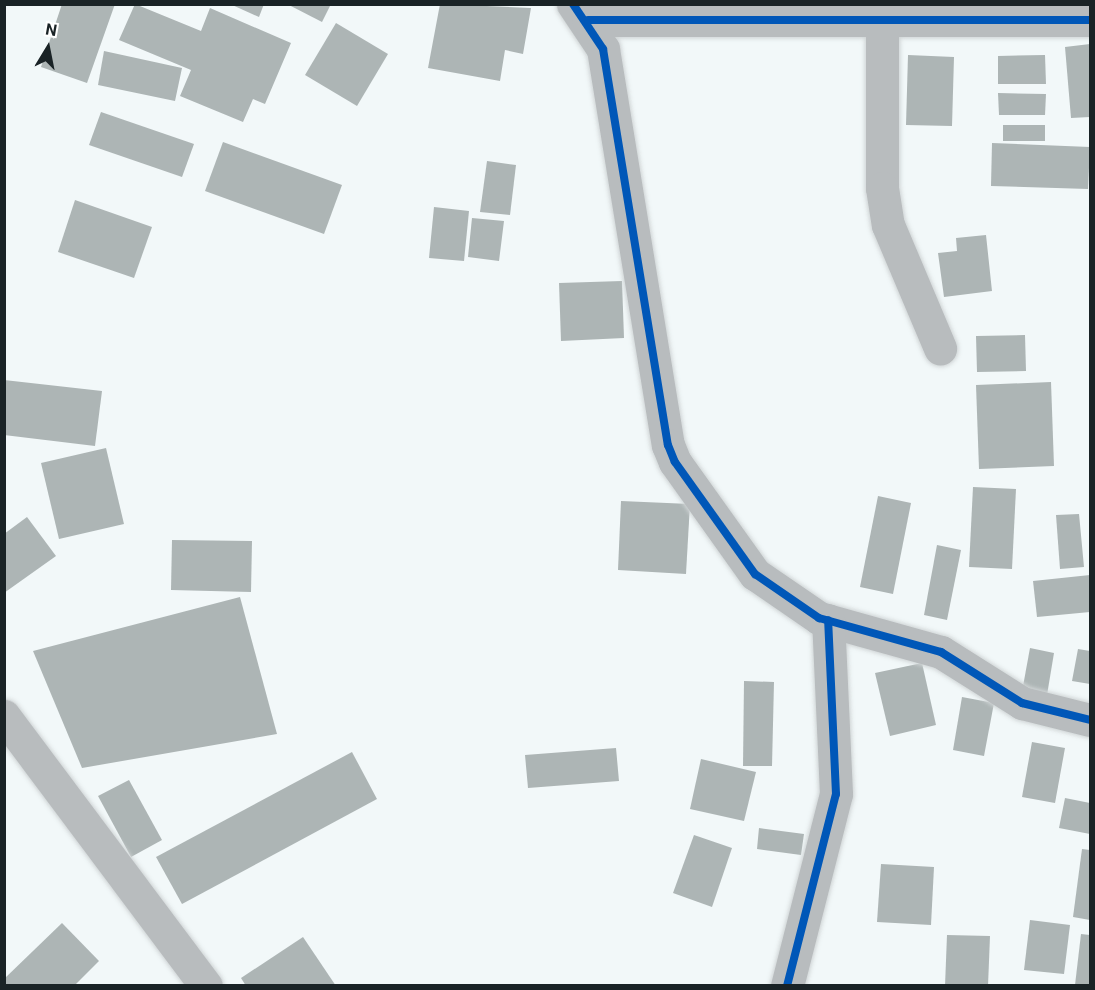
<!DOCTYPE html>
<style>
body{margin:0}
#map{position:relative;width:1095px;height:990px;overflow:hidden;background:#f2f8f9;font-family:Roboto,sans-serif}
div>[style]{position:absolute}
.building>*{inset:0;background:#adb5b5}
.roads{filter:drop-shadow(0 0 2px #d0d5d6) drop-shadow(0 0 2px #d0d5d6)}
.minor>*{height:33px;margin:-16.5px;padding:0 16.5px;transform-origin:16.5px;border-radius:16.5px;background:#b8bcbe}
.cycleway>*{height:8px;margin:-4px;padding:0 4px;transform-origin:4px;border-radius:4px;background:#0057b8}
span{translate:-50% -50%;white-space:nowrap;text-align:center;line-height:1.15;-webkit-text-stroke:5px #fff;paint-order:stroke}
.frame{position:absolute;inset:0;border:6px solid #1a2326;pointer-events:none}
.north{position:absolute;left:18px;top:18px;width:60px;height:60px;-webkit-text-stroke:4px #fff;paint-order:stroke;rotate:10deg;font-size:16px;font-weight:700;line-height:24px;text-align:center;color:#1a2326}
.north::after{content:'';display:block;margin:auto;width:21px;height:27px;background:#1a2326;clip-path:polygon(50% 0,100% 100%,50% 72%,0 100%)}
</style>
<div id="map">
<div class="building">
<i style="clip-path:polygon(62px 4px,115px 4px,87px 83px,41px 67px)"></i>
<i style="clip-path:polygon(135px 4px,201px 31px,210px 8px,291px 43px,265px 104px,253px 99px,243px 122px,180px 96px,191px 70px,119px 40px)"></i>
<i style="clip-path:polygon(230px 4px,264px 4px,259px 17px)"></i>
<i style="clip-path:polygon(287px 4px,331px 4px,322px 22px)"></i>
<i style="clip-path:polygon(440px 4px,531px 8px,523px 54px,505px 50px,500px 81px,428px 68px)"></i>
<i style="clip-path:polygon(336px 23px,388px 54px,357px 106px,305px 75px)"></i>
<i style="clip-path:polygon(1090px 44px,1090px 117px,1071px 118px,1065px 47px)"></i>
<i style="clip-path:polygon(104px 51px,182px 68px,175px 101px,98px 85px)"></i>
<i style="clip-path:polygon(908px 55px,954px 57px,952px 126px,906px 125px)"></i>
<i style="clip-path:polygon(1045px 55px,1046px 84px,998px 84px,998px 56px)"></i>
<i style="clip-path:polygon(998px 93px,1046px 94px,1045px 115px,999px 115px)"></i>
<i style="clip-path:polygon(101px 112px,194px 144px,182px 177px,89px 145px)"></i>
<i style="clip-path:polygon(1003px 125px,1045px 125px,1045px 141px,1003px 141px)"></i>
<i style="clip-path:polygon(223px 142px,342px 185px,324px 234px,205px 191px)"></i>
<i style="clip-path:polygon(992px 143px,1090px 147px,1088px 189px,991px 186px)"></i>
<i style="clip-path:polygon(487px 161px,516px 165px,510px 215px,480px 212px)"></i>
<i style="clip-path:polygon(75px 200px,152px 227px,134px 278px,58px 252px)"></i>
<i style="clip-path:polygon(434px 207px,469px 211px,464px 261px,429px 258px)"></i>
<i style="clip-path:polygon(472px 218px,504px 221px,499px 261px,468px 257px)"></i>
<i style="clip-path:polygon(986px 235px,992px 291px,944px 297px,938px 253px,957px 251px,956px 238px)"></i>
<i style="clip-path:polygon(622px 281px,624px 338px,561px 341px,559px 283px)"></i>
<i style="clip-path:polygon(1025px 335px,1026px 371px,977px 372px,976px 336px)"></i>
<i style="clip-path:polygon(4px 380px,102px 391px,95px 446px,4px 435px)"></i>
<i style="clip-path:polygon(1051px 382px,1054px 466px,979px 469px,976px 385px)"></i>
<i style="clip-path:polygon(106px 448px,124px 524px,59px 539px,41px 463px)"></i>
<i style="clip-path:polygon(973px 487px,1016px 489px,1012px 569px,969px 567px)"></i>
<i style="clip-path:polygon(878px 496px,911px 503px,893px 594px,860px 587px)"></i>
<i style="clip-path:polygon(621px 501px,690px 504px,686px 574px,618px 570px)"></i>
<i style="clip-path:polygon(1079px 514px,1084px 567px,1060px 569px,1056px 515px)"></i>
<i style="clip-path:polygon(27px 517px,56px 556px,4px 593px,4px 534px)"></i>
<i style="clip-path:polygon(172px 540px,252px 541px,251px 592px,171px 590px)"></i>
<i style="clip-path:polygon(937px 545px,961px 550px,947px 620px,924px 615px)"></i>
<i style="clip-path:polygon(1090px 575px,1090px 612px,1037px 617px,1033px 581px)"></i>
<i style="clip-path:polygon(240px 597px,277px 734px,82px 768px,33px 651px)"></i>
<i style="clip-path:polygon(1030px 648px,1054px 653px,1046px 701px,1021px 697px)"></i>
<i style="clip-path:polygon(1078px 649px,1090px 651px,1090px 684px,1072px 681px)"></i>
<i style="clip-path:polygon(922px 663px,936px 725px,890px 736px,875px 673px)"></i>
<i style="clip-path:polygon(744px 681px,774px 682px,772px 766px,743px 766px)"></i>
<i style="clip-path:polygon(962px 697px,994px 703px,984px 756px,953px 750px)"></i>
<i style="clip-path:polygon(1032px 742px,1065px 748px,1055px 803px,1022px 797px)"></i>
<i style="clip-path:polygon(616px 748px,619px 781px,528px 788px,525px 755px)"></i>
<i style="clip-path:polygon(352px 752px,377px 799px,182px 904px,156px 857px)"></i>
<i style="clip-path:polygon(701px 759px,756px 772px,744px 821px,690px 809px)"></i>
<i style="clip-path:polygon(129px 780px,162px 840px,131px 857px,98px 796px)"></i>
<i style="clip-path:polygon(1065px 798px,1090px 803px,1090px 834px,1059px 828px)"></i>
<i style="clip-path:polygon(759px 828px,804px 834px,801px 855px,757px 849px)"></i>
<i style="clip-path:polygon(694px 835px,732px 848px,712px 907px,673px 893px)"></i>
<i style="clip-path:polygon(1082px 849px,1090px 850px,1090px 920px,1073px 917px)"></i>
<i style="clip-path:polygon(881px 864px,934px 867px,931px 925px,877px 922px)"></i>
<i style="clip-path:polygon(1030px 920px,1070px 925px,1064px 974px,1024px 970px)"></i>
<i style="clip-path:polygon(62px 923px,99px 961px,74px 986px,5px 986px,4px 979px)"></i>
<i style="clip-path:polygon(1081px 934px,1090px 935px,1090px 986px,1075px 985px)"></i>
<i style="clip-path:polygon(947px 935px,990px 936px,988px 986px,945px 986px)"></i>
<i style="clip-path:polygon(303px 937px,336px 986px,246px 986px,241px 978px)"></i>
</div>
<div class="roads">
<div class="minor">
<i style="left:573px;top:4px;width:54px;rotate:56.3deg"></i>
<i style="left:603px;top:49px;width:401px;rotate:80.7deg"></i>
<i style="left:668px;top:445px;width:18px;rotate:68deg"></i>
<i style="left:675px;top:462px;width:138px;rotate:54.5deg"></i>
<i style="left:755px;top:574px;width:78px;rotate:34.5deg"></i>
<i style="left:819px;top:618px;width:127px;rotate:15.6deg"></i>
<i style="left:941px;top:652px;width:96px;rotate:32.2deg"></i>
<i style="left:1022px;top:703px;width:70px;rotate:14deg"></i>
<i style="left:588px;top:20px;width:502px"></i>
<i style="left:882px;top:20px;width:168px;rotate:90deg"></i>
<i style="left:882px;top:188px;width:37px;rotate:81deg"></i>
<i style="left:888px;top:225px;width:134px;rotate:67.1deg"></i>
<i style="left:4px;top:716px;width:337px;rotate:53.2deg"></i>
<i style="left:787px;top:986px;width:198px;rotate:-75.7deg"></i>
<i style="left:836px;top:794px;width:174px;rotate:-92.6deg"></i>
</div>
</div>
<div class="cycleway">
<i style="left:573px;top:4px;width:54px;rotate:56.3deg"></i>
<i style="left:603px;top:49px;width:401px;rotate:80.7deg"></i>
<i style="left:668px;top:445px;width:18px;rotate:68deg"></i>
<i style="left:675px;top:462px;width:138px;rotate:54.5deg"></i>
<i style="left:755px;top:574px;width:78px;rotate:34.5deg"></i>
<i style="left:819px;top:618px;width:127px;rotate:15.6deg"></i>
<i style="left:941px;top:652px;width:96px;rotate:32.2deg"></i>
<i style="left:1022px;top:703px;width:70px;rotate:14deg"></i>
<i style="left:588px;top:20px;width:502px"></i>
<i style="left:787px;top:986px;width:198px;rotate:-75.7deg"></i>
<i style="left:836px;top:794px;width:174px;rotate:-92.6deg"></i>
</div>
<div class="frame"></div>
<div class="north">N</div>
</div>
